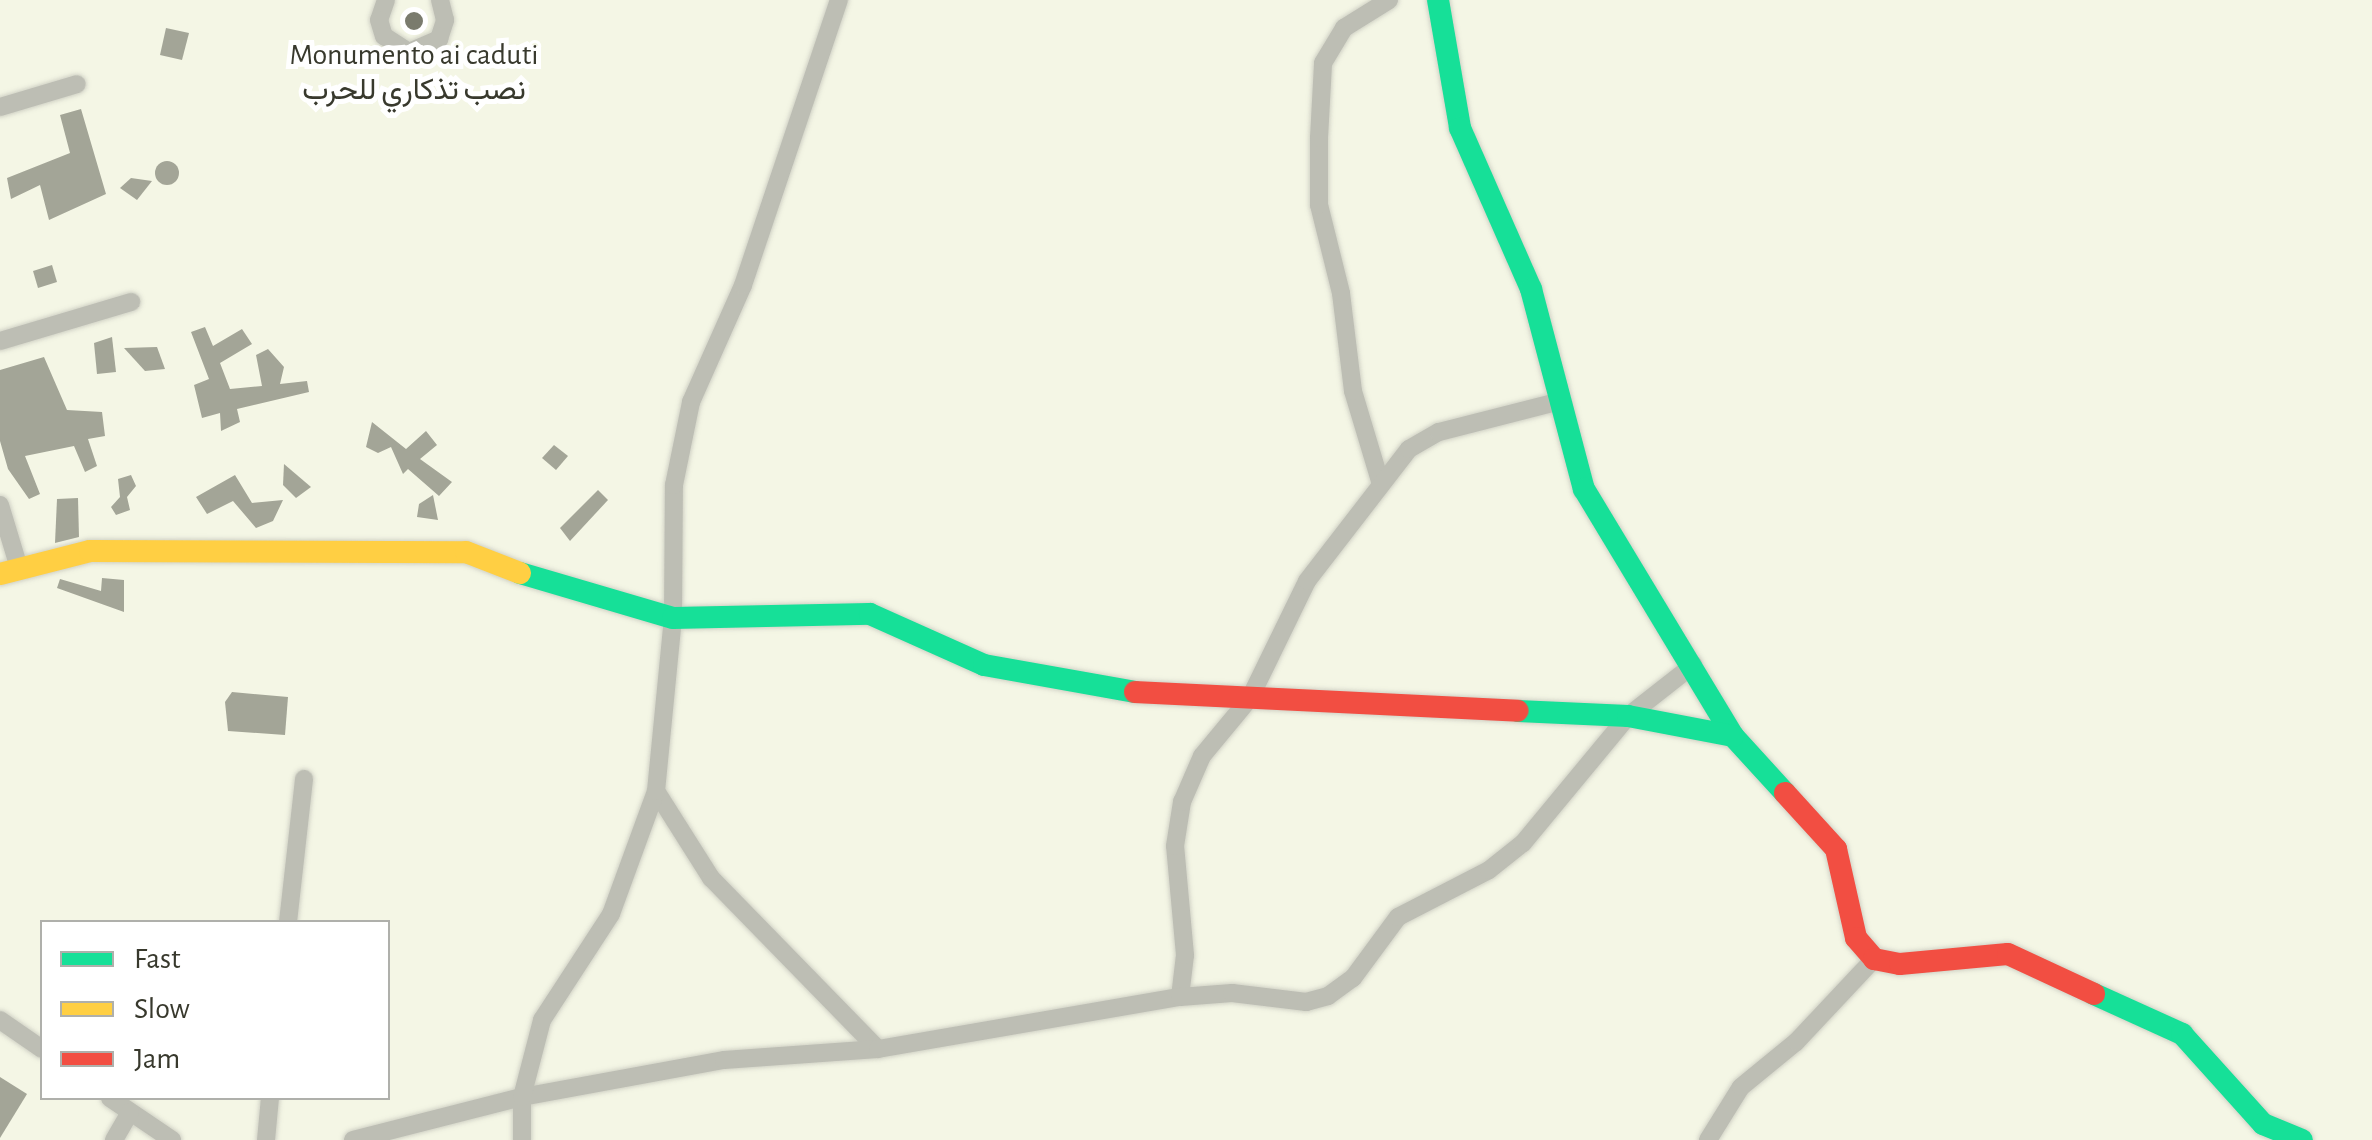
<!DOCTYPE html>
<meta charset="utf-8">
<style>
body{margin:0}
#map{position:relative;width:2372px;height:1140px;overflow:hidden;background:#f4f6e5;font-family:"Alegreya Sans",Vazirmatn,sans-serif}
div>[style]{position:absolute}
.building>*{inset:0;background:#a3a597}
.round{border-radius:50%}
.roads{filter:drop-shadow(0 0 2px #d1d2c6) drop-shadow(0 0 2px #d1d2c6)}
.street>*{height:18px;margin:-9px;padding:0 9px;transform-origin:9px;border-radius:9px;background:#bdbeb4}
.fast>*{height:22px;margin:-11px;padding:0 11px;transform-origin:11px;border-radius:11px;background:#16e098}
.slow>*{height:22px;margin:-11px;padding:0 11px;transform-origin:11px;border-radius:11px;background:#ffcf43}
.jam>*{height:22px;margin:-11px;padding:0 11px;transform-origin:11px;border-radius:11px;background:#f24e42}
.dots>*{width:28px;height:28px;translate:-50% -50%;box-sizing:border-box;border:5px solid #fff;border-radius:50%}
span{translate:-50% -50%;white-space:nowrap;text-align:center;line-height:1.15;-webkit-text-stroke:10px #fff;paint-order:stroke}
.poi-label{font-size:30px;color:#38392d}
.legend{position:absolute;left:40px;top:920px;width:350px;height:180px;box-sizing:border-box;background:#fff;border:2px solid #afb0ab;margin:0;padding:12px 18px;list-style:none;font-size:30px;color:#38392d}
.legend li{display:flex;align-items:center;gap:20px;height:50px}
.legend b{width:50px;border:2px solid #afb0ab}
</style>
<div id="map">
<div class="building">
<i style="clip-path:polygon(166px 28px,189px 33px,182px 60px,160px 55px)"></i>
<i style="clip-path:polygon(81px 109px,106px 194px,49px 220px,40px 185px,11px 199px,7px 178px,70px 153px,60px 115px)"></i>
<i class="round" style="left:155px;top:161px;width:24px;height:24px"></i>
<i style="clip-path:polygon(131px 178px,152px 181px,137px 200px,120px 188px)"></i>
<i style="clip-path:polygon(52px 265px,57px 282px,38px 288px,33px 271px)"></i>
<i style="clip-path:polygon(205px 327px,213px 346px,242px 329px,252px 344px,220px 363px,230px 389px,262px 386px,256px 355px,268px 349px,284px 367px,280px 384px,307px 381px,309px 392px,237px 409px,240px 422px,221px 431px,220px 413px,202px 418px,194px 385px,209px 379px,191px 332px)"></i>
<i style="clip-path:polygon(112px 337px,116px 372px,97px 374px,94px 343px)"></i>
<i style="clip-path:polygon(157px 347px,165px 369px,145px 371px,124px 348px)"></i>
<i style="clip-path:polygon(44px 357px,67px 410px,102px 412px,105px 436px,88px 439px,97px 466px,85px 472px,74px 446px,25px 456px,40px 494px,29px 499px,8px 469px,0 441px,0 370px)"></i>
<i style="clip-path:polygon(372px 422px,406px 449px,426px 431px,437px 445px,420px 459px,452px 482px,439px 496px,408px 469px,403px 474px,391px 447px,378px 453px,366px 447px)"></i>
<i style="clip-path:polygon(554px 445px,568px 456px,556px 470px,542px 458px)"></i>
<i style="clip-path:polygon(284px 464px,311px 487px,296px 498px,283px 485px)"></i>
<i style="clip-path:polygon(131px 475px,136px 486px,127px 497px,130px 510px,116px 515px,111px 507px,120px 497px,118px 479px)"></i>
<i style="clip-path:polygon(235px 475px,252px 503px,283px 500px,273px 521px,256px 528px,233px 501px,207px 514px,196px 497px)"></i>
<i style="clip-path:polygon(598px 490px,608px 500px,570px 541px,560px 528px)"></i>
<i style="clip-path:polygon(433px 495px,438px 520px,417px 517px,419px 504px)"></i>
<i style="clip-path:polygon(78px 498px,79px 537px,55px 543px,57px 499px)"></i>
<i style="clip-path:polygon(102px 578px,124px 580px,124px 612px,57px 588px,60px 579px,101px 591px)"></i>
<i style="clip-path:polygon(232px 692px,288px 697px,285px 735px,228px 731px,225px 702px)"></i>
<i style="clip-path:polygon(0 1077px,27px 1094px,0 1138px)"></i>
</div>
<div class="roads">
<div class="street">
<i style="left:386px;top:0;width:21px;rotate:109deg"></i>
<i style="left:379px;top:20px;width:17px;rotate:73deg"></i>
<i style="left:384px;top:36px;width:30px;rotate:33deg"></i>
<i style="left:409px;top:52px;width:33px;rotate:-23deg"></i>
<i style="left:439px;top:39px;width:20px;rotate:-72deg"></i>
<i style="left:445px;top:20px;width:21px;rotate:-104deg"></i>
<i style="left:0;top:107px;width:80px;rotate:-16.6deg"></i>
<i style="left:0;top:341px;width:137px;rotate:-16.6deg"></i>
<i style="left:1380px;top:481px;width:94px;rotate:-106.7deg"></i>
<i style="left:1353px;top:391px;width:99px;rotate:-97deg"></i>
<i style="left:1341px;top:293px;width:91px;rotate:-104deg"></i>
<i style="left:1319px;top:205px;width:67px;rotate:-90deg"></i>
<i style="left:1319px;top:138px;width:75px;rotate:-86.9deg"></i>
<i style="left:1323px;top:63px;width:41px;rotate:-59deg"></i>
<i style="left:1344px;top:28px;width:53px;rotate:-31.9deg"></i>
<i style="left:0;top:505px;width:66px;rotate:73.2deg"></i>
<i style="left:656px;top:791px;width:103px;rotate:57.7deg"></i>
<i style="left:711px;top:878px;width:239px;rotate:45.7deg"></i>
<i style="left:288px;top:922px;width:144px;rotate:-83.6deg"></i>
<i style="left:1180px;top:997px;width:42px;rotate:-83.2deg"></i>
<i style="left:1185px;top:955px;width:109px;rotate:-95.2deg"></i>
<i style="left:1175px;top:846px;width:45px;rotate:-81deg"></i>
<i style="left:1182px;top:802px;width:50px;rotate:-66.5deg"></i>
<i style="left:1202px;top:756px;width:75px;rotate:-50.4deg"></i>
<i style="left:1250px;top:698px;width:130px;rotate:-64deg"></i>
<i style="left:1307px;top:581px;width:167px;rotate:-52.3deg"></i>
<i style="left:1409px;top:449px;width:34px;rotate:-30deg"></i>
<i style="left:1439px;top:432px;width:122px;rotate:-14.3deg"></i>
<i style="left:0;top:1020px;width:51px;rotate:34.6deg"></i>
<i style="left:110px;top:1098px;width:75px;rotate:34.1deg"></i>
<i style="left:114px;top:1140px;width:32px;rotate:-60deg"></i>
<i style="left:266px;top:1140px;width:42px;rotate:-84.6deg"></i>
<i style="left:353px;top:1140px;width:174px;rotate:-14.3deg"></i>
<i style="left:522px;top:1097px;width:205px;rotate:-10.4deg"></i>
<i style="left:724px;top:1060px;width:154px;rotate:-4.1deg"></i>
<i style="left:878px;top:1049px;width:306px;rotate:-9.8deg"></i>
<i style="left:1180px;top:997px;width:52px;rotate:-4.4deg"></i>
<i style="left:1232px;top:993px;width:75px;rotate:6.9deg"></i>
<i style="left:1306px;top:1002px;width:23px;rotate:-15deg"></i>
<i style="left:1328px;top:996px;width:31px;rotate:-36deg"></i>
<i style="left:1353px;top:978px;width:76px;rotate:-53.6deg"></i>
<i style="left:1398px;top:917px;width:102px;rotate:-27.3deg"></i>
<i style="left:1489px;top:870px;width:43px;rotate:-38.5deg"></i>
<i style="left:1523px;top:843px;width:165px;rotate:-50.4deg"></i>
<i style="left:1628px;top:716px;width:83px;rotate:-38.1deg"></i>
<i style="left:522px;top:1140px;width:43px;rotate:-90deg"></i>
<i style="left:522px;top:1097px;width:80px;rotate:-75.4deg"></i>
<i style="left:542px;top:1020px;width:126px;rotate:-56.9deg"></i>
<i style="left:611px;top:914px;width:131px;rotate:-69.9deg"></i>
<i style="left:656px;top:791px;width:174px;rotate:-84.4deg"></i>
<i style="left:673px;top:618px;width:133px;rotate:-89.6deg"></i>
<i style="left:674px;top:485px;width:85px;rotate:-78.4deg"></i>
<i style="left:691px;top:402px;width:128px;rotate:-66deg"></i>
<i style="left:743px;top:285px;width:301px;rotate:-71.4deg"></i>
<i style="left:1708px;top:1140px;width:62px;rotate:-58.1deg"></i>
<i style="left:1741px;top:1087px;width:71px;rotate:-39.3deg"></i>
<i style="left:1796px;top:1042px;width:114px;rotate:-46.8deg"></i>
</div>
<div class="fast">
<i style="left:1438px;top:0;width:130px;rotate:80.2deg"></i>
<i style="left:1460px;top:128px;width:176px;rotate:66.2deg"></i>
<i style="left:1531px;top:289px;width:207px;rotate:75.2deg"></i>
<i style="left:1584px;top:489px;width:288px;rotate:58.9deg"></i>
<i style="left:1733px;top:736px;width:77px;rotate:47.6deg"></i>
<i style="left:520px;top:573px;width:159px;rotate:16.4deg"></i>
<i style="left:673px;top:618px;width:197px;rotate:-1.2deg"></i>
<i style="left:870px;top:614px;width:125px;rotate:24.1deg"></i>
<i style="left:984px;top:665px;width:153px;rotate:10.1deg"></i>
<i style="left:1518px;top:711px;width:110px;rotate:2.6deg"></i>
<i style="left:1628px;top:716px;width:107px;rotate:10.8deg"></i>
<i style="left:2094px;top:994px;width:97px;rotate:24.4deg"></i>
<i style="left:2182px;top:1034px;width:121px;rotate:48deg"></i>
<i style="left:2263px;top:1124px;width:42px;rotate:22.3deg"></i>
</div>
<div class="slow">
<i style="left:0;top:574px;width:93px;rotate:-14.3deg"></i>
<i style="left:90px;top:551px;width:376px;rotate:0.2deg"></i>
<i style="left:466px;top:552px;width:58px;rotate:21.3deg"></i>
</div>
<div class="jam">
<i style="left:1135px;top:692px;width:383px;rotate:2.8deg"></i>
<i style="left:1785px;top:793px;width:76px;rotate:47.7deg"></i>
<i style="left:1836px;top:849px;width:91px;rotate:77.3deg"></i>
<i style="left:1856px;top:938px;width:28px;rotate:49deg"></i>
<i style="left:1874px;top:959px;width:26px;rotate:11deg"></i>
<i style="left:1900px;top:964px;width:108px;rotate:-5.3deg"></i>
<i style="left:2008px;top:954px;width:95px;rotate:24.9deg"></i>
</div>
</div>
<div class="dots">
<i style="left:414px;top:21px;background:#7a7b6d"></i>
</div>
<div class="poi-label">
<span style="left:414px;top:72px">Monumento ai caduti<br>نصب تذكاري للحرب</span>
</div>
<ul class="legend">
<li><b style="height:12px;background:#16e098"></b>Fast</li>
<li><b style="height:12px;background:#ffcf43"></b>Slow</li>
<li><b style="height:12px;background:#f24e42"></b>Jam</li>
</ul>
</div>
